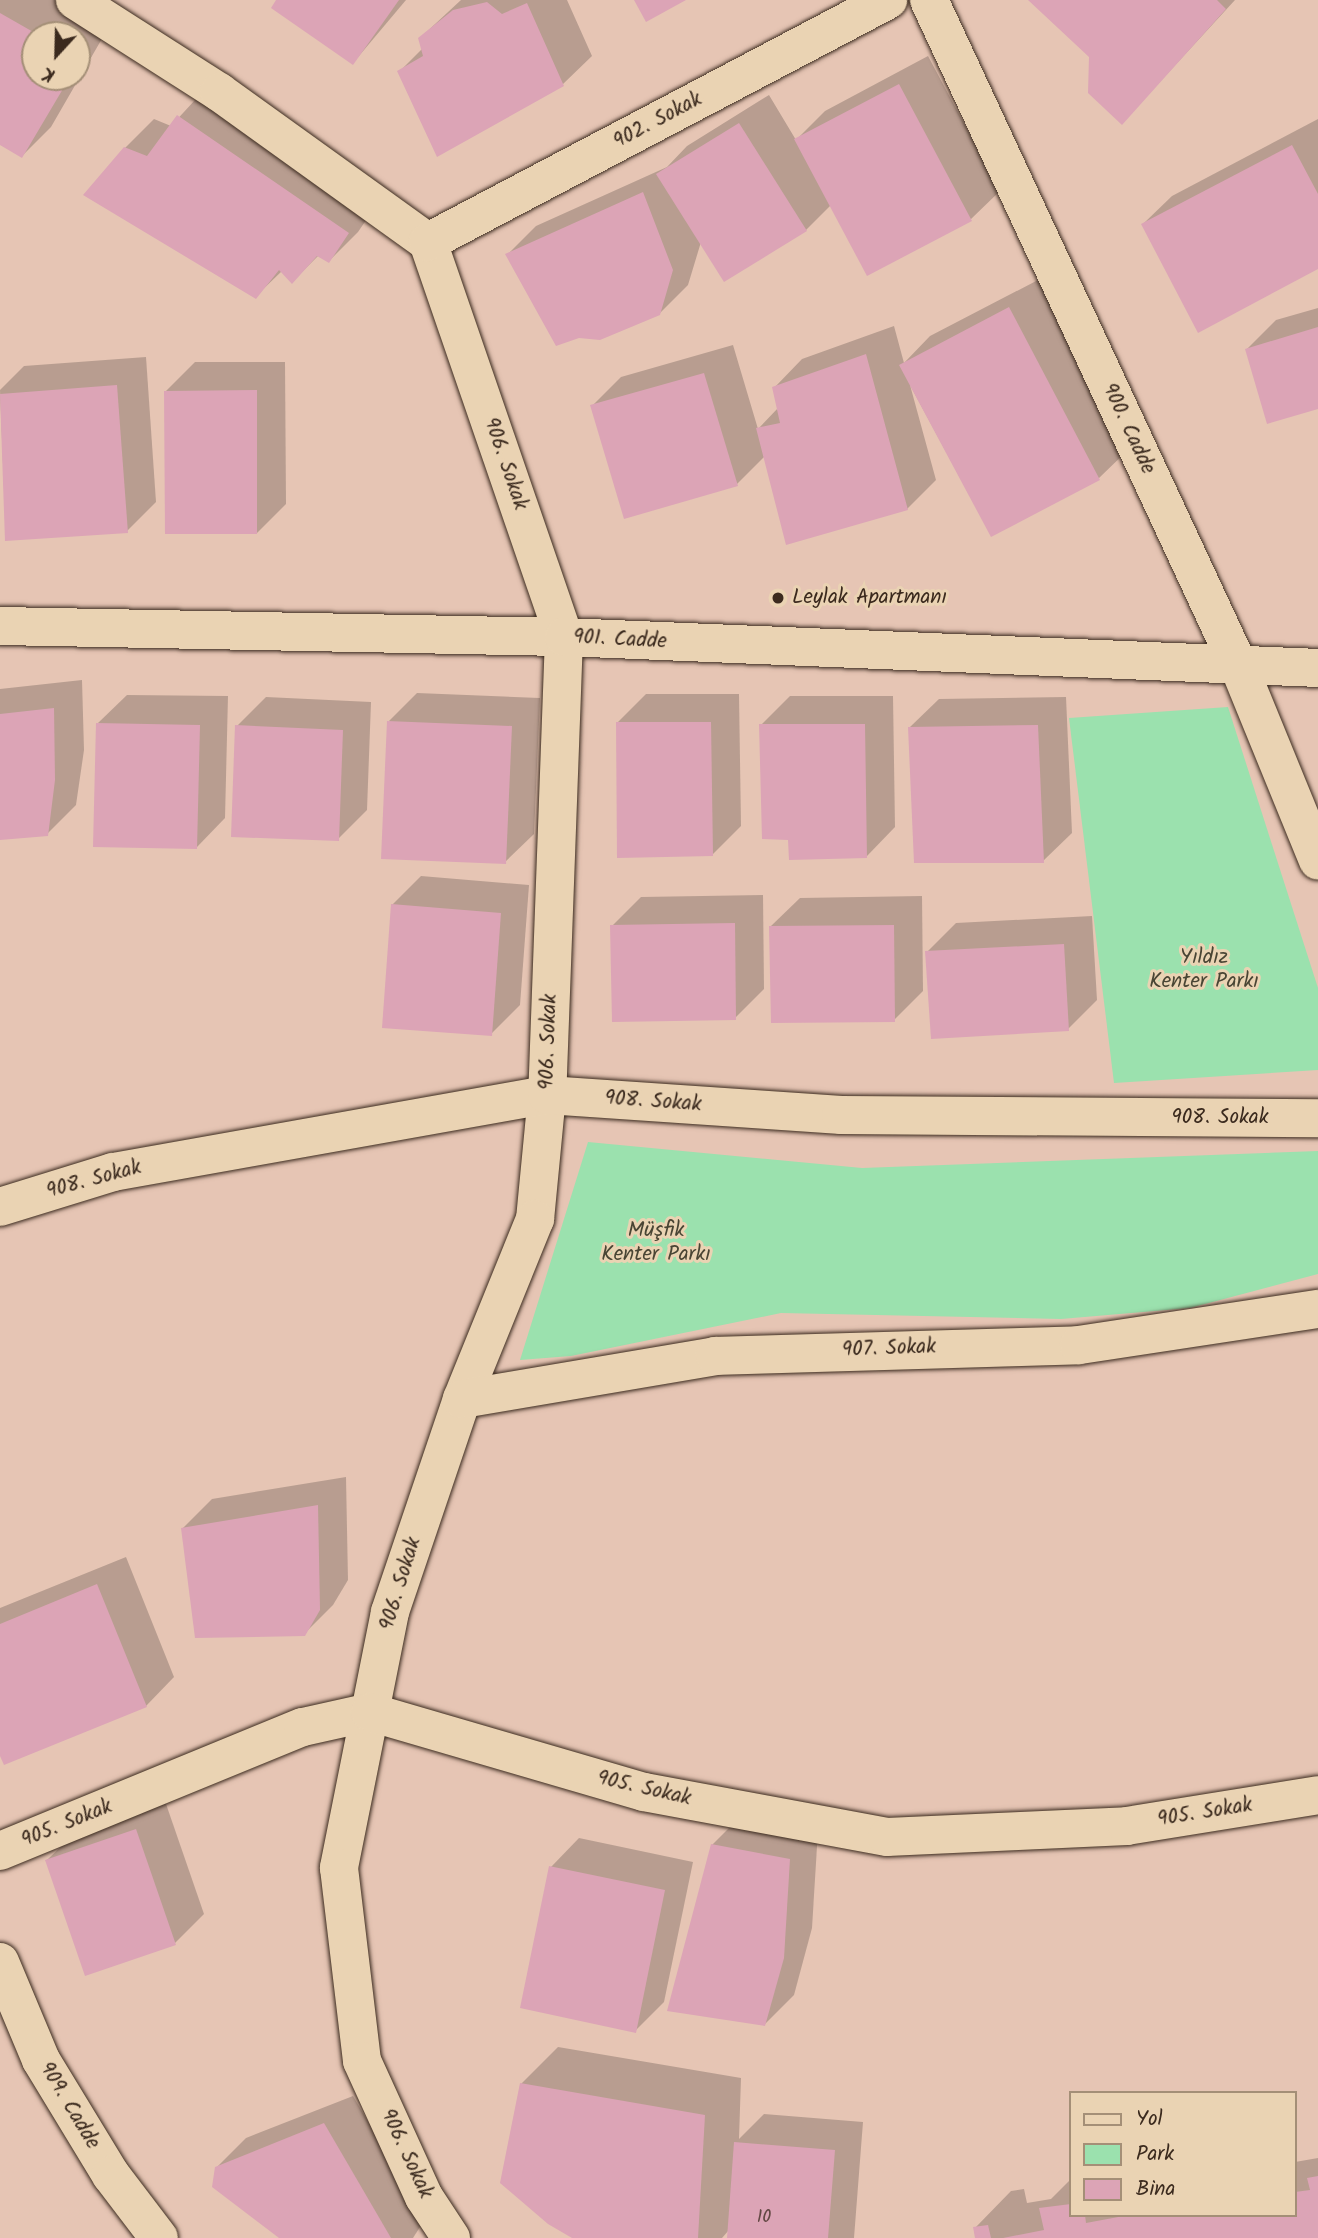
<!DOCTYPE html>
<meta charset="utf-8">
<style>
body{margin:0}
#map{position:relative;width:1318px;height:2238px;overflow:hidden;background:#e6c5b4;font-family:Kalam,sans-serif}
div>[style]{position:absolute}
.green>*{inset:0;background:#9be1ae}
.shadow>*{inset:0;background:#0003}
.building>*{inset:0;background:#dca4b6}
.roads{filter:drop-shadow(0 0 2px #3b2a1e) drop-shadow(0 0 2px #3b2a1e)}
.minor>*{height:38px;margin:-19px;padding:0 19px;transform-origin:19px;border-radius:19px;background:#ead3b3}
.dots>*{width:19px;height:19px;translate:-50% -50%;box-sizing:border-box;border:4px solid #ead3b3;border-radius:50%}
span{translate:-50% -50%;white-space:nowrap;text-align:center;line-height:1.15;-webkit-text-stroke:6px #ead3b3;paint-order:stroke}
.number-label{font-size:18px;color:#634844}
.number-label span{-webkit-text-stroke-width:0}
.street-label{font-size:21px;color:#3b2a1e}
.poi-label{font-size:21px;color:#3b2a1e}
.left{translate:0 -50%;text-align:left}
.park-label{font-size:21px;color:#494534}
.legend{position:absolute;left:1069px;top:2091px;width:228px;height:126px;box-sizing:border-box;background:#ead3b3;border:2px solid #a48f77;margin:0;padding:9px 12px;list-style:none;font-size:21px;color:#3b2a1e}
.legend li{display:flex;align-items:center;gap:14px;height:35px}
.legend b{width:35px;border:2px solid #a48f77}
.north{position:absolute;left:21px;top:21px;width:70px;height:70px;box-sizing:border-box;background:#ead3b3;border:2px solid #a48f77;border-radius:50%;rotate:202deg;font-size:19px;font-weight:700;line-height:28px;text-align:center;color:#3b2a1e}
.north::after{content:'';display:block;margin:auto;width:24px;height:32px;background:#3b2a1e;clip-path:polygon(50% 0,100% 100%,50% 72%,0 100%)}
</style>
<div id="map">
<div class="green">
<i style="clip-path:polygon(1228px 707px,1318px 988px,1318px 1070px,1114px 1083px,1069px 718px)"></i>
<i style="clip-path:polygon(588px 1142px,862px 1168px,1318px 1151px,1318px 1274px,1190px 1308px,1061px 1319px,781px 1313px,571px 1356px,520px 1360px)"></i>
</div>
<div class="shadow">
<i style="clip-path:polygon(evenodd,0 0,56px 0,107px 30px,51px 127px,22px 156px,0 143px,0 0,35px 35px,77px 35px,77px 77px,35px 77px,35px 35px)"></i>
<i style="clip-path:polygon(279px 0,406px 0,353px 63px)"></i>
<i style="clip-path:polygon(461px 0,567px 0,592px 56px,563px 84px,399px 72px,423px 48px,420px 38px)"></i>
<i style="clip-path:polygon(1030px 0,1235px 0,1122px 123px,1091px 56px)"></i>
<i style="clip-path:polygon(928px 56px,1000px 191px,971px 219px,831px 205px,806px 230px,701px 242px,688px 285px,659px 314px,507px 255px,536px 226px,667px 167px,687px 146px,769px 95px,796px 140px,825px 111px)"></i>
<i style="clip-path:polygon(207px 87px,377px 204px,358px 232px,329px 261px,319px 255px,292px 282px,282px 271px,256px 296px,125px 148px,154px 119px,171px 126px)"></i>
<i style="clip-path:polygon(1318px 119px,1318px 267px,1143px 224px,1172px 196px)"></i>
<i style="clip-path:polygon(1038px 280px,1128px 450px,1099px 478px,991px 535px,910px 385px,936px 480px,907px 509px,765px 456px,737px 484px,592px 406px,621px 377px,733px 345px,758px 429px,778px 408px,774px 388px,802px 359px,894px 326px,904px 363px,930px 336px)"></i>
<i style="clip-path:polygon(1318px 308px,1318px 407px,1247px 349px,1276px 320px)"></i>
<i style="clip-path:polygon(146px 357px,156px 502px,127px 531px,6px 539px,0 390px,24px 366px)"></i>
<i style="clip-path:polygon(195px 362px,285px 362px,286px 504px,257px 533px,166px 391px)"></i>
<i style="clip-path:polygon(82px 680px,84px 750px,76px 805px,47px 834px,0 838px,0 689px)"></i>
<i style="clip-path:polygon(417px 693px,540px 698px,534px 834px,505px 862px,389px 721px)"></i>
<i style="clip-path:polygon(646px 694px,739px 694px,741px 826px,712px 855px,617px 723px)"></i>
<i style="clip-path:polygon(127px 695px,228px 696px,225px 818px,197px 847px,98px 723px)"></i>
<i style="clip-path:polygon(790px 696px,893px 696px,895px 827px,867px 856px,790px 838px,761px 725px)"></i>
<i style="clip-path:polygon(266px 697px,371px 702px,367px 810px,338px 839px,237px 726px)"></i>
<i style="clip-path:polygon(1066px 697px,1072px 833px,1043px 861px,910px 727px,939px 699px)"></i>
<i style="clip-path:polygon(421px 876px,529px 885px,520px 1005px,491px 1034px,392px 905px)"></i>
<i style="clip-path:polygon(763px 895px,764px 989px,735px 1018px,612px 926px,641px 897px)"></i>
<i style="clip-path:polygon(922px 896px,923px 991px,894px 1020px,771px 926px,800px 898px)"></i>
<i style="clip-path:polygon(1092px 916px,1097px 1000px,1068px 1029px,927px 952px,956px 923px)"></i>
<i style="clip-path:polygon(346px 1477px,348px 1580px,333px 1605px,304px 1634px,183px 1528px,212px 1499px)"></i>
<i style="clip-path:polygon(126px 1557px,174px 1677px,146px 1706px,0 1751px,0 1608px)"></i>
<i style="clip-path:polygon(165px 1801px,204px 1914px,175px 1943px,47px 1860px,76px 1832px)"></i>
<i style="clip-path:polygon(741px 1816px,818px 1830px,812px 1928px,794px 1995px,765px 2024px,712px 1845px)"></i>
<i style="clip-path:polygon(579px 1838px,693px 1862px,664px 2002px,635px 2031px,551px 1867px)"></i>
<i style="clip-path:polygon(558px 2047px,741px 2078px,739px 2139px,764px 2114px,863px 2122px,854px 2238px,728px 2238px,729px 2230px,722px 2238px,576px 2238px,521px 2084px)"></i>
<i style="clip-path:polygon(353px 2096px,425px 2219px,413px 2238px,282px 2238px,216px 2168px,246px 2138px)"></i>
<i style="clip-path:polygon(1318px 2158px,1318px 2238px,977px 2238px,975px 2228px,1011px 2191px,1024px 2189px,1027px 2203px,1051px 2199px,1071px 2179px,1071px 2215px,1295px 2215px,1295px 2162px)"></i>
</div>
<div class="building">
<i style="clip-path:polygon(276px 0,399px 0,353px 65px,271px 8px)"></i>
<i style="clip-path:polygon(634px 0,686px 0,646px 22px)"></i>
<i style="clip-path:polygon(1028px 0,1217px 0,1226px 9px,1122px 125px,1088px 93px,1089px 57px)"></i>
<i style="clip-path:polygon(487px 2px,502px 14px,527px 3px,564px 86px,437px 157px,397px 71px,423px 56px,418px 38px,453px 10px)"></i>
<i style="clip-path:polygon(0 13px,35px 33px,35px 77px,70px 77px,22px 158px,0 145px)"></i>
<i style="clip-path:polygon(899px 84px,972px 221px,867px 276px,794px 139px)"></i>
<i style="clip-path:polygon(177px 115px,349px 233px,329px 263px,317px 256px,292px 284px,279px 270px,256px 299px,83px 195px,124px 147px,147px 156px)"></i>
<i style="clip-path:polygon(739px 123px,807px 231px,724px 282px,656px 174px)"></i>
<i style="clip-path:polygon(1292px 145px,1318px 194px,1318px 269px,1198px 333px,1141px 224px)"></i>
<i style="clip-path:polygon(643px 192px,673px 270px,660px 315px,600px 340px,579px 338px,556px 346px,505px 254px)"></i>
<i style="clip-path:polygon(1009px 307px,1100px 480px,991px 537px,899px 365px)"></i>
<i style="clip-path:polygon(1318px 327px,1318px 409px,1267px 424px,1245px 349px)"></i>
<i style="clip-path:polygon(866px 354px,908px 510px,786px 545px,756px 428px,780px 423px,772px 387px)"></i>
<i style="clip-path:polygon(704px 373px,738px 486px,624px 519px,590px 405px)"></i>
<i style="clip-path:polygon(117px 385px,128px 533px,5px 541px,0 394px)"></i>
<i style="clip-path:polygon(257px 390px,257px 534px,165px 534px,164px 391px)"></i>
<i style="clip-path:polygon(54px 708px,55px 780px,48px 836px,0 840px,0 714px)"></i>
<i style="clip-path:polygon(387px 721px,512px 726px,506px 864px,381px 859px)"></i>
<i style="clip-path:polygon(616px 722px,711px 722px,713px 856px,617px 858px)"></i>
<i style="clip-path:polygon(96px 723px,200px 725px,197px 849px,93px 847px)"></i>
<i style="clip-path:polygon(759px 724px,865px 724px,867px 858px,789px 860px,788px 840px,762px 839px)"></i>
<i style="clip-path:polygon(235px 725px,343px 730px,339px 841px,231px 837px)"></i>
<i style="clip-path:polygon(1038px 725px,1044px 863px,914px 863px,908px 727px)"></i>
<i style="clip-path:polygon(391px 904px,501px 913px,492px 1036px,382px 1028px)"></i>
<i style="clip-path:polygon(735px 923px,736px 1020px,612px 1022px,610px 925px)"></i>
<i style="clip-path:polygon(894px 925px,895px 1022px,771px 1023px,769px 926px)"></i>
<i style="clip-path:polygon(1064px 944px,1069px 1031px,931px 1039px,925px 951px)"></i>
<i style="clip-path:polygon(318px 1505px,320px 1610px,305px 1636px,195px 1638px,181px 1528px)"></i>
<i style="clip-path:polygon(97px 1584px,147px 1707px,4px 1765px,0 1756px,0 1624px)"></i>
<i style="clip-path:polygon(136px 1829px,176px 1945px,85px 1976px,45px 1860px)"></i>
<i style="clip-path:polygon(711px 1844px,790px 1859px,784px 1958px,765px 2026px,667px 2011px)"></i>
<i style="clip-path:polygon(549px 1866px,665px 1890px,636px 2033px,520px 2008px)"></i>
<i style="clip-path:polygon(520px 2083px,705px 2115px,698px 2238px,572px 2238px,548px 2224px,500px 2183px)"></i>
<i style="clip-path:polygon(324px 2123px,391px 2238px,279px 2238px,212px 2187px,215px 2167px)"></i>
<i style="clip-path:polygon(734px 2142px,835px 2150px,828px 2238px,727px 2238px)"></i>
<i style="clip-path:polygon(1318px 2176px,1318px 2238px,1003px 2238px,1044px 2230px,1039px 2208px,1071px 2204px,1071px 2215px,1085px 2215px,1086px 2223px,1129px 2215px,1295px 2215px,1295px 2192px,1310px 2190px,1307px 2178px)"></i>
<i style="clip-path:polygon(988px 2225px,991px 2238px,975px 2238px,973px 2227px)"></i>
</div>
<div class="roads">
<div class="minor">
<i style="left:75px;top:0;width:171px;rotate:32.6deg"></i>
<i style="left:219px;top:92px;width:257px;rotate:35.7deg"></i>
<i style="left:428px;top:242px;width:418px;rotate:71deg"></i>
<i style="left:564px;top:637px;width:458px;rotate:92.1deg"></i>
<i style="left:547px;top:1095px;width:125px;rotate:95.5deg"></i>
<i style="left:535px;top:1219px;width:194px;rotate:112.1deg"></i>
<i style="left:462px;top:1399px;width:225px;rotate:108.7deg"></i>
<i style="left:390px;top:1612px;width:261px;rotate:101.3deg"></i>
<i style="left:339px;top:1868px;width:194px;rotate:83.2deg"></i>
<i style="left:362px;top:2061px;width:149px;rotate:65.5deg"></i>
<i style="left:424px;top:2197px;width:49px;rotate:56.6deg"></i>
<i style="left:929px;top:0;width:736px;rotate:65.07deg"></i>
<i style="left:1239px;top:667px;width:209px;rotate:67.8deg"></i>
<i style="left:428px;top:242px;width:520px;rotate:-27.75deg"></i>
<i style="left:0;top:626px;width:564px;rotate:1.12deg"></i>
<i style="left:564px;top:637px;width:755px;rotate:2.35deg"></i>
<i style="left:0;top:1207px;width:118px;rotate:-17.2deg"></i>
<i style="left:113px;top:1172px;width:441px;rotate:-10.1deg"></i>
<i style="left:547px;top:1095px;width:295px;rotate:3.9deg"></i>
<i style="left:841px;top:1115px;width:477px;rotate:0.4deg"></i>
<i style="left:462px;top:1399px;width:257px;rotate:-9.6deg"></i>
<i style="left:715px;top:1356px;width:364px;rotate:-1.7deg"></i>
<i style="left:1079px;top:1345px;width:242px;rotate:-8.6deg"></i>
<i style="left:0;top:1851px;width:327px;rotate:-22.3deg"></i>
<i style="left:303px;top:1727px;width:69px;rotate:-12.6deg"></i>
<i style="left:370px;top:1712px;width:285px;rotate:16.3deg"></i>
<i style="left:644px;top:1792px;width:247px;rotate:10.5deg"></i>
<i style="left:887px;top:1837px;width:240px;rotate:-2.6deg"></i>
<i style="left:1127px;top:1826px;width:193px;rotate:-9.2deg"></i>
<i style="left:0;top:1962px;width:106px;rotate:67.3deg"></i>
<i style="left:41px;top:2060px;width:135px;rotate:58.7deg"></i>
<i style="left:111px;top:2175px;width:79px;rotate:52.7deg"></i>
</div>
</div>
<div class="dots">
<i style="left:778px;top:598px;background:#3b2a1e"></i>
</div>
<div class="number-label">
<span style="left:764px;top:2218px">10</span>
</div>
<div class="street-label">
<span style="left:658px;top:121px;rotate:-28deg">902. Sokak</span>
<span style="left:1128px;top:429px;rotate:65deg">900. Cadde</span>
<span style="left:505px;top:464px;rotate:71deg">906. Sokak</span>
<span style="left:620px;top:640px;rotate:3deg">901. Cadde</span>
<span style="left:549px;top:1042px;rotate:-88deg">906. Sokak</span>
<span style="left:653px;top:1102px;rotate:4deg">908. Sokak</span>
<span style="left:1220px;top:1118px">908. Sokak</span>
<span style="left:94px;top:1180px;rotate:-15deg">908. Sokak</span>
<span style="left:889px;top:1349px;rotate:-2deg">907. Sokak</span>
<span style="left:401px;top:1584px;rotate:-73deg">906. Sokak</span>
<span style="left:644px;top:1789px;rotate:13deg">905. Sokak</span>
<span style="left:1205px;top:1813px;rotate:-9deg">905. Sokak</span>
<span style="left:67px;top:1824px;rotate:-22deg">905. Sokak</span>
<span style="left:69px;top:2106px;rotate:59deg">909. Cadde</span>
<span style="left:406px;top:2154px;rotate:65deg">906. Sokak</span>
</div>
<div class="poi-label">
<span class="left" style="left:792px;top:598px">Leylak Apartmanı</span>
</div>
<div class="park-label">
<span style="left:1204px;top:970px">Yıldız<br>Kenter Parkı</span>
<span style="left:656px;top:1243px">Müşfik<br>Kenter Parkı</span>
</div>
<ul class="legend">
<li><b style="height:9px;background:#ead3b3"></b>Yol</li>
<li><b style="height:19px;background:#9be1ae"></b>Park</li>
<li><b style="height:19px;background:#dca4b6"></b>Bina</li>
</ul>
<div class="north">K</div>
</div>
